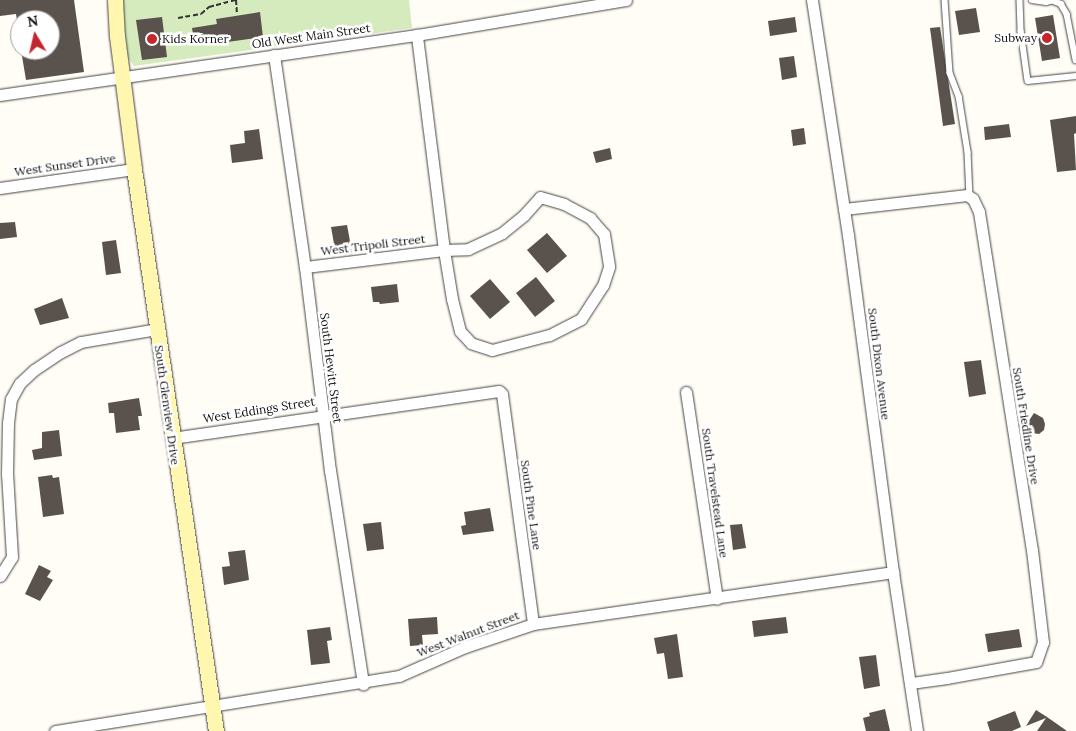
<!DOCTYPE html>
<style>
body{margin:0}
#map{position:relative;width:1076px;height:731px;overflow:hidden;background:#fffdf5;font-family:Lora,serif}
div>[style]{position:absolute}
.green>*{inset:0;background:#d5ebbd}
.building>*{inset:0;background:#5a524d}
.path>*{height:2px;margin-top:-1px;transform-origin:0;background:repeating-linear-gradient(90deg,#333 0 5px,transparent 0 7.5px)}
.roads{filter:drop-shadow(0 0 1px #444) drop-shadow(0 0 1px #444)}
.lane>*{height:5.5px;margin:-2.75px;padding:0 2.75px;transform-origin:2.75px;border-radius:2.75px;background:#fff}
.street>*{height:11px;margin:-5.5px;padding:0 5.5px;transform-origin:5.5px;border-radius:5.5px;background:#fff}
.secondary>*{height:15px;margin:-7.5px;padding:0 7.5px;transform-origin:7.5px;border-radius:7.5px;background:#fff6b0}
.dots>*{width:14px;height:14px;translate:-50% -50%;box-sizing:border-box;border:2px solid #fff;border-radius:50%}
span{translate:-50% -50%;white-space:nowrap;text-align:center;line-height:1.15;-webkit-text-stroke:5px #fff;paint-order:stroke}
.street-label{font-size:12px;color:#111}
.poi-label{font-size:12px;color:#111}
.right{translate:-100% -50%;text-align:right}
.left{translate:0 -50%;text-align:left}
.north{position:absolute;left:10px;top:10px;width:50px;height:50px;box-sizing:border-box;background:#fff;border:1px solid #a0a0a0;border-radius:50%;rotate:351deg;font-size:14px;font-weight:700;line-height:20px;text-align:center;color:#111}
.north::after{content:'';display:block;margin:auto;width:18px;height:22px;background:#c4262e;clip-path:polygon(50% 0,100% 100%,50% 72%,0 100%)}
</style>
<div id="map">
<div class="green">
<i style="clip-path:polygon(122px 0,409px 0,412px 28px,134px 66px,127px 56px,122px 15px)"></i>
</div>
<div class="building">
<i style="clip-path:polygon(0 0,74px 0,84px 72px,26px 80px,21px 50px,50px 50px,50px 20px,17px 20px,16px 14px,0 16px)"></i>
<i style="clip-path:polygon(976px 8px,980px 32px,959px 35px,955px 11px)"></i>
<i style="clip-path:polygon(260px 12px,263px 37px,220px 43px,219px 37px,194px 40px,192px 28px,217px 24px,216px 19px)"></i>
<i style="clip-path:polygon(1053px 15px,1060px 58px,1042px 61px,1035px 18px)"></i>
<i style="clip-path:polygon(162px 17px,167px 57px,142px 60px,136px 20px)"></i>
<i style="clip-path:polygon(795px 17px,797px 32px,770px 36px,768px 21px)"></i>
<i style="clip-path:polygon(940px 27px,955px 124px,943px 126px,930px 28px)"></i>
<i style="clip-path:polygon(794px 56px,797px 77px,782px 80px,779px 58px)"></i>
<i style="clip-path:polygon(1076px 116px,1076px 133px,1074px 134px,1076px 170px,1057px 172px,1050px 120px)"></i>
<i style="clip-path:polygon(1009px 124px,1011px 137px,985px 140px,984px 127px)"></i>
<i style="clip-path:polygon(804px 128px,806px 144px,793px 146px,791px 130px)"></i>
<i style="clip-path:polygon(259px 129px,263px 159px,232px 163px,230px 145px,245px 143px,244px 131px)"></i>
<i style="clip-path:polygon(610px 148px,612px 159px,596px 163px,593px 152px)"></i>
<i style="clip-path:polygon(15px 222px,17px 237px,0 239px,0 223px)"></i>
<i style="clip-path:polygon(347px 225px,352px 252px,336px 255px,331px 227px)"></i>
<i style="clip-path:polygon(547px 233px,567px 256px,547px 273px,527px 250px)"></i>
<i style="clip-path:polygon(116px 240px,121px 273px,106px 275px,102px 242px)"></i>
<i style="clip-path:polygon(536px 277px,555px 301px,535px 317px,516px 293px)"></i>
<i style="clip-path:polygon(490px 279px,510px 302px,490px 319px,470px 296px)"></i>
<i style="clip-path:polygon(397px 284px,399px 302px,380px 304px,379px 302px,373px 302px,371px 287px)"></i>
<i style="clip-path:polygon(62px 298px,69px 318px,40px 325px,34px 309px)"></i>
<i style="clip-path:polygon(981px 360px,986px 394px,969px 397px,964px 362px)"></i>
<i style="clip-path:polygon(139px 398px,142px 416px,138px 416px,140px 430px,116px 433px,114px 413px,109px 413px,108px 403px)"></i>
<i style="clip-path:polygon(1034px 413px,1043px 418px,1045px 424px,1044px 430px,1039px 434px,1032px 433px,1028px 428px,1028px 422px)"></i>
<i style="clip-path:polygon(59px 430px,62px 456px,34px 460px,32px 450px,42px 448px,42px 432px)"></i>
<i style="clip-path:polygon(52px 475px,53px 478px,59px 477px,64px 514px,43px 517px,38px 477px)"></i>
<i style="clip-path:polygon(490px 508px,494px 531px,463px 535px,461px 526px,466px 525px,464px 512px)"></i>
<i style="clip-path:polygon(381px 522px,384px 549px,367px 551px,363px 524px)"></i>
<i style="clip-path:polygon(742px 524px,746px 548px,733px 550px,730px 525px)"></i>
<i style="clip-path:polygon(245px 550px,249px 580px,224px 585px,222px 567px,230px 566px,228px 552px)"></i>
<i style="clip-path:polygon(39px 565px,51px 571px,47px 577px,53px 580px,40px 601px,25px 594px)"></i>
<i style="clip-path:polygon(437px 617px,438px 634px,422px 635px,423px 645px,410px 646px,408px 619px)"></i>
<i style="clip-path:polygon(786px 617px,788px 633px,754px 637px,752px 621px)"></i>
<i style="clip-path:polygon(330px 627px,332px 640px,327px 641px,330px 663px,311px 665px,307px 630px)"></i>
<i style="clip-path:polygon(1019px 629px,1022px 647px,988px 652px,985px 634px)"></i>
<i style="clip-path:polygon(677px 634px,683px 677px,668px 679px,664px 653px,657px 654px,654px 638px)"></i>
<i style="clip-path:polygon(876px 655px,880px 686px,864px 689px,859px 657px)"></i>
<i style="clip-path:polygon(885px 709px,890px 731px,866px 731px,863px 718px,870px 716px,869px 713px)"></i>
<i style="clip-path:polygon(1036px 710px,1047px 717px,1067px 731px,1037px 731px,1046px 718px,1026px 726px)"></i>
<i style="clip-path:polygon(1015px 711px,1021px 727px,1012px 731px,990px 731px,987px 722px)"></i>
</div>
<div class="path">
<i style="left:236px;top:0;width:13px;rotate:86deg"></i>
<i style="left:178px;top:18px;width:23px;rotate:-10deg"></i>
<i style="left:201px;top:14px;width:11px;rotate:-41deg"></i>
<i style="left:209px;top:7px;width:28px;rotate:-15deg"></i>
</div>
<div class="roads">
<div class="lane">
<i style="left:945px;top:0;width:73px;rotate:86.1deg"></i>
<i style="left:950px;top:73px;width:25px;rotate:69deg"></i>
<i style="left:959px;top:96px;width:57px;rotate:80.9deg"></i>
<i style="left:968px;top:152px;width:45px;rotate:87.5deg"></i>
<i style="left:1020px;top:0;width:31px;rotate:88deg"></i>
<i style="left:1021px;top:31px;width:50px;rotate:82deg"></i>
<i style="left:1028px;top:81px;width:48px;rotate:-5.9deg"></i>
<i style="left:1032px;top:0;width:14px;rotate:8deg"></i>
<i style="left:1046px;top:2px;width:9px;rotate:-13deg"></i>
<i style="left:1054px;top:1px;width:8px;rotate:23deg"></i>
<i style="left:1061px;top:4px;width:12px;rotate:59deg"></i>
<i style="left:1067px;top:14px;width:47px;rotate:78.9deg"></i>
</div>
<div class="street">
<i style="left:812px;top:0;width:238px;rotate:81.3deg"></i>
<i style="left:848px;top:235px;width:340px;rotate:82.4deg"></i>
<i style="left:893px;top:572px;width:161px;rotate:81.4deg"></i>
<i style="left:274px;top:55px;width:214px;rotate:81.7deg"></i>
<i style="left:305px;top:267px;width:205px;rotate:83deg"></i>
<i style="left:330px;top:470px;width:217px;rotate:81.2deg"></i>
<i style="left:0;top:95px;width:421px;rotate:-8.2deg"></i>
<i style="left:417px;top:35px;width:212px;rotate:-9.5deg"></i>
<i style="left:0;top:188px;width:135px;rotate:-8.1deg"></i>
<i style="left:540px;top:197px;width:25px;rotate:16deg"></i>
<i style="left:564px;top:204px;width:30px;rotate:28deg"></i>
<i style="left:590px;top:218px;width:21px;rotate:49deg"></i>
<i style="left:604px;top:234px;width:33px;rotate:81deg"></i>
<i style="left:609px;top:267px;width:19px;rotate:108deg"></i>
<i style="left:603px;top:285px;width:40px;rotate:122.9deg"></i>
<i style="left:581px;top:319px;width:36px;rotate:153deg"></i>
<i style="left:549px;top:335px;width:59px;rotate:165.3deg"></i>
<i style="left:492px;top:350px;width:22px;rotate:-162deg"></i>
<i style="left:471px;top:343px;width:16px;rotate:-133deg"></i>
<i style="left:460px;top:331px;width:33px;rotate:-104deg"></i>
<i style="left:452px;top:299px;width:50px;rotate:-99.3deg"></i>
<i style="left:444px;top:250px;width:24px;rotate:-2deg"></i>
<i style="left:468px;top:249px;width:38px;rotate:-25deg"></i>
<i style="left:502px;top:233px;width:28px;rotate:-39deg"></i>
<i style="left:524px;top:215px;width:24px;rotate:-48deg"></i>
<i style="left:844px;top:209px;width:124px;rotate:-6.5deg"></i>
<i style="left:967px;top:195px;width:7px;rotate:34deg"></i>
<i style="left:973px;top:199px;width:14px;rotate:65deg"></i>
<i style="left:979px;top:212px;width:342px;rotate:81.1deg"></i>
<i style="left:1032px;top:550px;width:93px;rotate:83.2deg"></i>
<i style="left:1043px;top:642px;width:21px;rotate:109deg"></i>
<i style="left:1036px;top:662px;width:90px;rotate:169.8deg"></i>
<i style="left:947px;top:678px;width:37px;rotate:172deg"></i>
<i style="left:305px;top:267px;width:140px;rotate:-7deg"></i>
<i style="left:444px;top:250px;width:217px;rotate:-97.2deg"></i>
<i style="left:686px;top:392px;width:209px;rotate:81.5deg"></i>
<i style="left:172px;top:438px;width:330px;rotate:-8.2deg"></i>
<i style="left:499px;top:391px;width:4px;rotate:45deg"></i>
<i style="left:502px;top:394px;width:232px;rotate:82.3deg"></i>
<i style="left:0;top:576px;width:22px;rotate:-58deg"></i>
<i style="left:12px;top:557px;width:83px;rotate:-93.4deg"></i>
<i style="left:7px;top:474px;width:51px;rotate:-88.9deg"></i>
<i style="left:8px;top:423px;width:24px;rotate:-83deg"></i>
<i style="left:11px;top:399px;width:18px;rotate:-61deg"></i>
<i style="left:20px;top:383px;width:19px;rotate:-43deg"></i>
<i style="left:34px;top:370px;width:32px;rotate:-34deg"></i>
<i style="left:61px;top:352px;width:22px;rotate:-27deg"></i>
<i style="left:81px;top:342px;width:77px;rotate:-9.7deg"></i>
<i style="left:55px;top:731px;width:348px;rotate:-9.1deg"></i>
<i style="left:399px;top:676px;width:72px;rotate:-23.7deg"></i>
<i style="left:465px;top:647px;width:72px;rotate:-18.7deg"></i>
<i style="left:533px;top:624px;width:364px;rotate:-8.2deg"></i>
</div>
<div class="secondary">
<i style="left:115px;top:0;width:36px;rotate:87deg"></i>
<i style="left:117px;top:36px;width:134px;rotate:82.7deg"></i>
<i style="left:134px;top:169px;width:568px;rotate:81.7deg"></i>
</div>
</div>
<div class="dots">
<i style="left:1047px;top:38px;background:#c4262e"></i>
<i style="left:152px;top:39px;background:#c4262e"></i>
</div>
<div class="street-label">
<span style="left:311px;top:36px;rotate:-8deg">Old West Main Street</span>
<span style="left:65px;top:165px;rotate:-8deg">West Sunset Drive</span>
<span style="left:373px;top:245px;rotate:-7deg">West Tripoli Street</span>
<span style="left:879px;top:364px;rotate:83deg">South Dixon Avenue</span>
<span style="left:331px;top:368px;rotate:83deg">South Hewitt Street</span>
<span style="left:167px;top:405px;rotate:82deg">South Glenview Drive</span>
<span style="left:259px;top:410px;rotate:-9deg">West Eddings Street</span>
<span style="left:1026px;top:426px;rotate:81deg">South Friedline Drive</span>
<span style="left:715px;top:493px;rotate:82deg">South Travelstead Lane</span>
<span style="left:531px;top:505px;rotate:82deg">South Pine Lane</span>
<span style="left:468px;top:634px;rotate:-21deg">West Walnut Street</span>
</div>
<div class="poi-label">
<span class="right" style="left:1037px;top:38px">Subway</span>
<span class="left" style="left:162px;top:39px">Kids Korner</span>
</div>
<div class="north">N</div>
</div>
